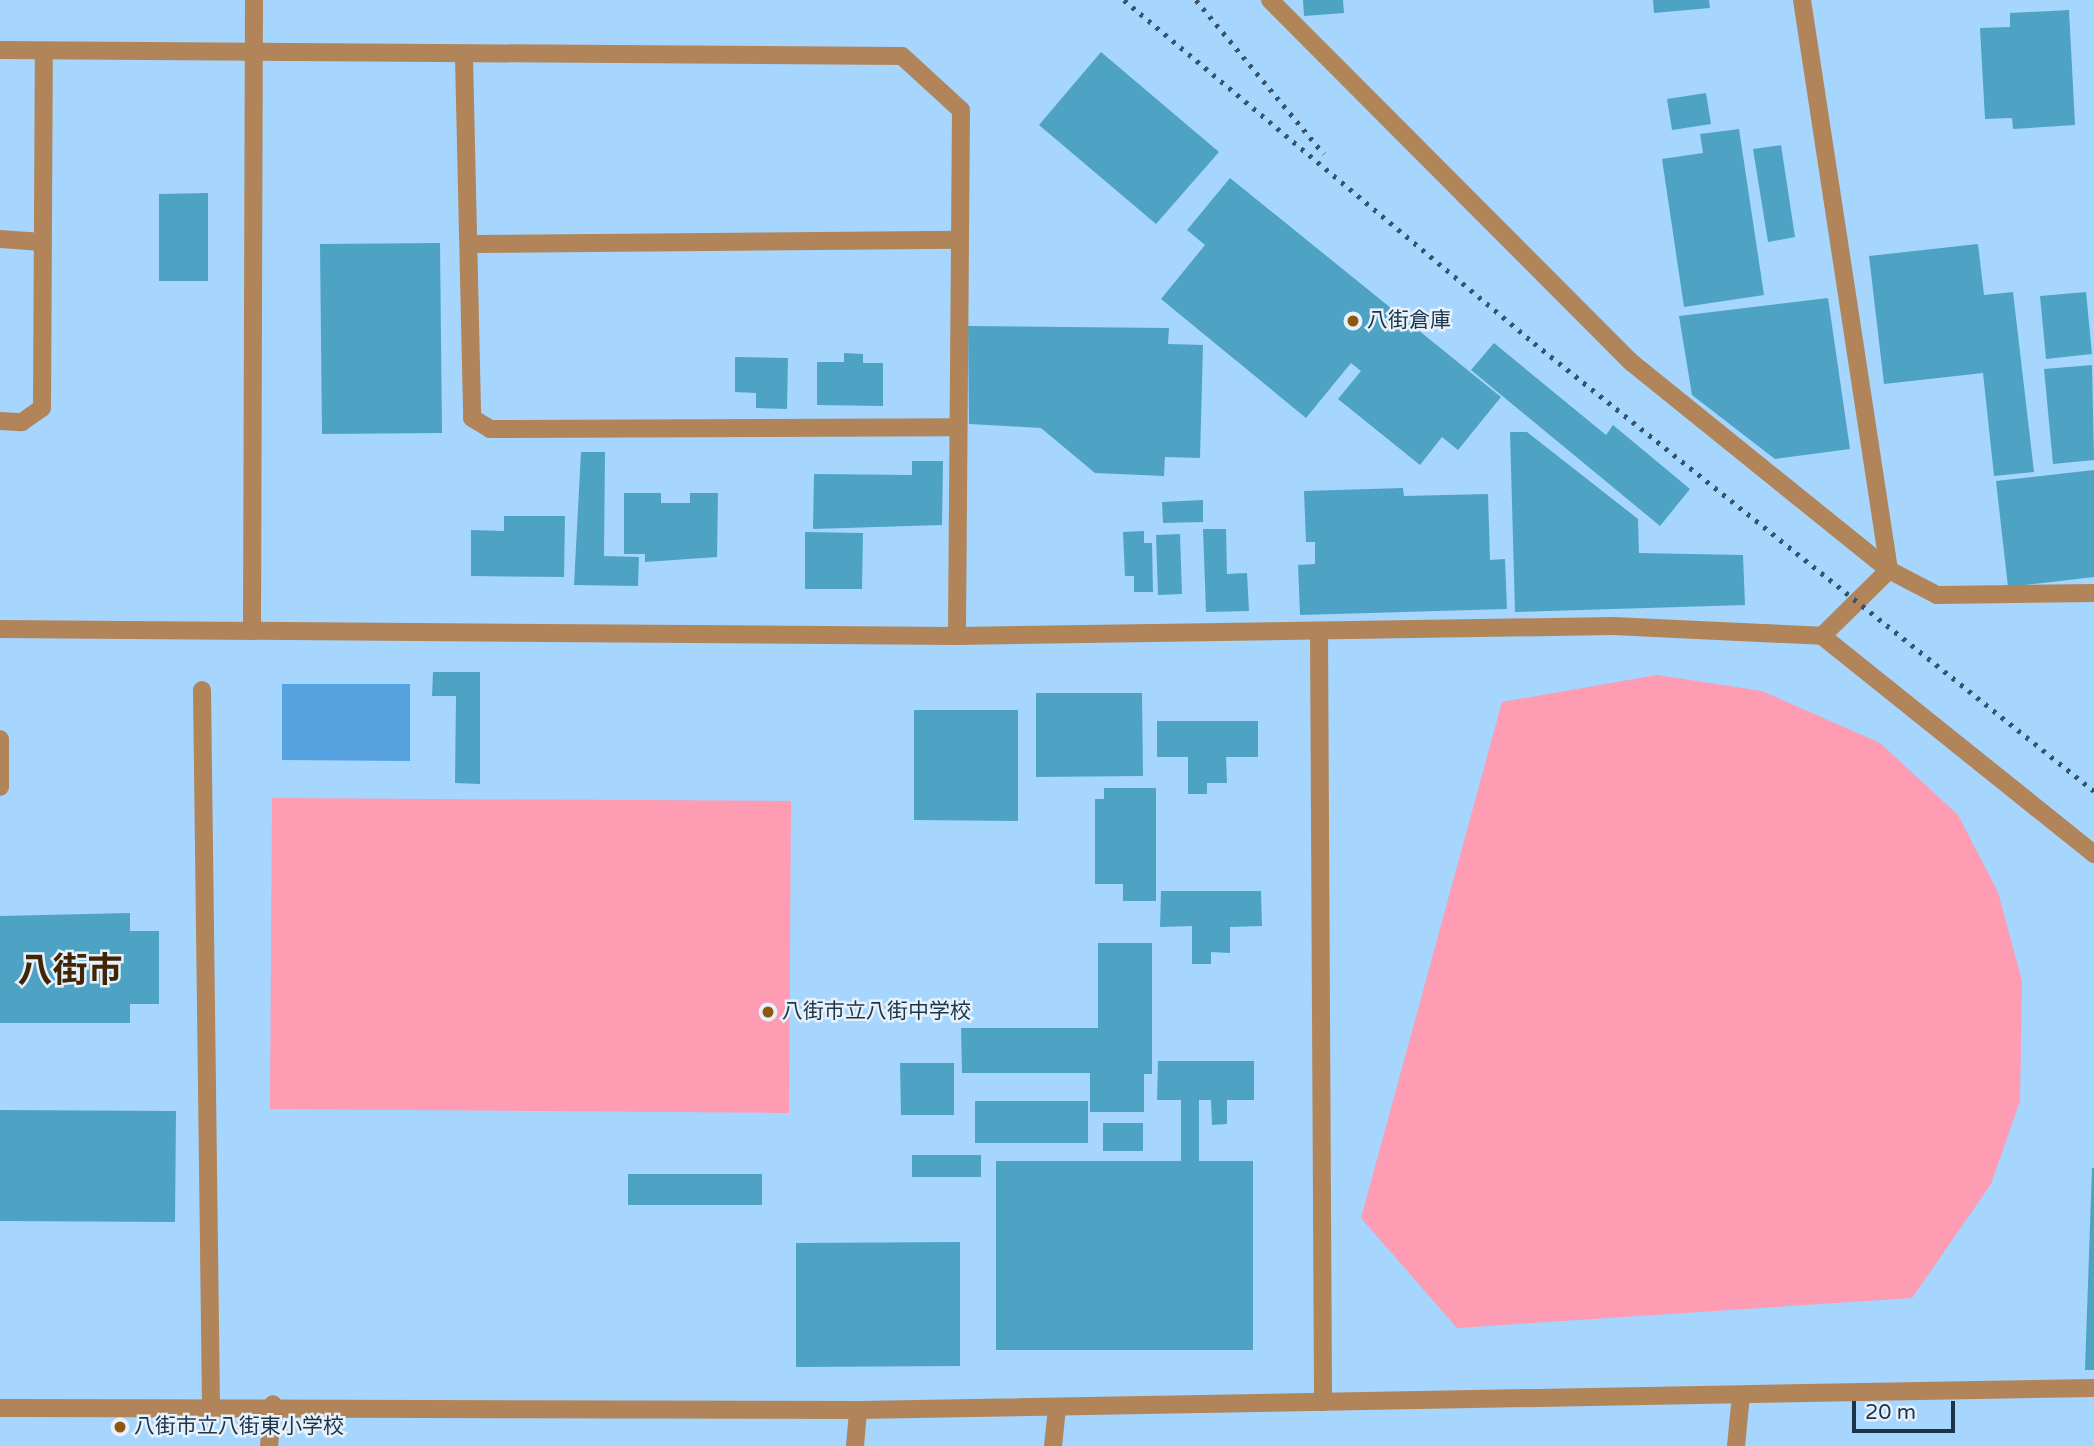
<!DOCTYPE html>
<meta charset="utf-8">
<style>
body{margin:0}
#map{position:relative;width:2094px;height:1446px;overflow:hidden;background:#a6d5fe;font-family:"Varela Round","Noto Sans JP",sans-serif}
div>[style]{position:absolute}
.green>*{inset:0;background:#fd9cb2}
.water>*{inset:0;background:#56a2e1}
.building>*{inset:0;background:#4ea3c4}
.minor>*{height:18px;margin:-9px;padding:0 9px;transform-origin:9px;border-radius:9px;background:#b18559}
.rail>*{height:5px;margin-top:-2.5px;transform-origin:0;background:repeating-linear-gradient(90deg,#37546d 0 3.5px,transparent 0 10.5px)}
.dots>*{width:19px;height:19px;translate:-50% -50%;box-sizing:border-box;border:4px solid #e6f1fc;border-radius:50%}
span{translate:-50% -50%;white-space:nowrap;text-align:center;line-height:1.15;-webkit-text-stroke:5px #e6f1fc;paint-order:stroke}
.poi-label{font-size:21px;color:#1c3449}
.left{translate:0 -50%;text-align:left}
.town-label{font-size:35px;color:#412605;font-weight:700}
.scale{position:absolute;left:1852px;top:1401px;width:103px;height:32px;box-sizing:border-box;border:4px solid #1c3449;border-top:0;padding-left:9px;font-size:21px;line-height:24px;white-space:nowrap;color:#1c3449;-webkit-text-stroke:5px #e6f1fc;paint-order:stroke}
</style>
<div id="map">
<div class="green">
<i style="clip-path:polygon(1657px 675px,1762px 691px,1880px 743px,1958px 815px,1998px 892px,2022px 981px,2020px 1101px,1991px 1184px,1912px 1298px,1457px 1328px,1361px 1218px,1502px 702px)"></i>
<i style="clip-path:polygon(272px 798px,791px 801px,789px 1113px,270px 1109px)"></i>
</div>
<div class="water">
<i style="clip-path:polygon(282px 684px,410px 684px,410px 761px,282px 760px)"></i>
</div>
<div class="building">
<i style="clip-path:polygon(1303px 0,1343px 0,1344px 13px,1304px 16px)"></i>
<i style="clip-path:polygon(1653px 0,1709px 0,1710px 8px,1654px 13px)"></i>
<i style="clip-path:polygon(2069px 10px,2075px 125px,2013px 129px,2012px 118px,1985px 119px,1980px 28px,2010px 27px,2010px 13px)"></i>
<i style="clip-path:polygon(1101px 52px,1219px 152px,1156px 224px,1039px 125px)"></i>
<i style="clip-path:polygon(1706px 93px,1711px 124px,1672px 130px,1667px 99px)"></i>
<i style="clip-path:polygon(1739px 129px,1764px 295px,1684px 307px,1662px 159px,1703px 153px,1700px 134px)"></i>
<i style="clip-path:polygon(1781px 145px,1795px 237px,1768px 242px,1753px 149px)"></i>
<i style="clip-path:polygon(1230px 178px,1501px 397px,1458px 450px,1442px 437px,1420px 465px,1338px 399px,1361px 371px,1351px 363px,1306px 418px,1161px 299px,1205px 245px,1187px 230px)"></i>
<i style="clip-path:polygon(208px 193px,208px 281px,159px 281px,159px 194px)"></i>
<i style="clip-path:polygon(440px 243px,442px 433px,322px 434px,320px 244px)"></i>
<i style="clip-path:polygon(1978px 244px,1984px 295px,2013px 292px,2034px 472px,1994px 476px,1983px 373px,1884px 384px,1869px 256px)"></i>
<i style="clip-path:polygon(2086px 292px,2092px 354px,2046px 359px,2040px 296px)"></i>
<i style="clip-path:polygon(1828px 298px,1850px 449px,1775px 459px,1692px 395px,1679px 316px)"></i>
<i style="clip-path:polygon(968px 326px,1169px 328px,1168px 344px,1203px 345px,1200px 458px,1165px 457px,1164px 476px,1095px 473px,1041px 428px,969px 424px)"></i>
<i style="clip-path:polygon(1494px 343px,1606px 435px,1613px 425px,1690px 489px,1660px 526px,1471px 370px)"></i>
<i style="clip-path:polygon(844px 353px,863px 354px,863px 363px,883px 363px,883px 406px,817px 405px,817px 362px,844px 362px)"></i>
<i style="clip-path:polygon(735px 357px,788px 358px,787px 409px,756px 408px,756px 393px,735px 392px)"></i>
<i style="clip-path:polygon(2092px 365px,2094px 460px,2053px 464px,2044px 369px)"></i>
<i style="clip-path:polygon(1510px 432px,1527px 432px,1638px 519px,1639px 553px,1743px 555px,1745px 605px,1515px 612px)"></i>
<i style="clip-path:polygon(581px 452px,605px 452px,604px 556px,639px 557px,638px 586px,574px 585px)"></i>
<i style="clip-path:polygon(912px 461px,943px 461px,942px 525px,813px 529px,814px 474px,912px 475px)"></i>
<i style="clip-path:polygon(2094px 470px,2094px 577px,2008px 587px,1996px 481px)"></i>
<i style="clip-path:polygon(1403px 488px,1404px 496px,1488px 494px,1490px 560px,1505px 559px,1507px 609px,1300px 615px,1298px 565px,1315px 564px,1315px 542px,1306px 542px,1304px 491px)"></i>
<i style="clip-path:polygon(624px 493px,661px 493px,661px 503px,690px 503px,690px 493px,718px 493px,717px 557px,645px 562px,645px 554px,624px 554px)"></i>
<i style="clip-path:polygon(1203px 500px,1203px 522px,1163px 523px,1162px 502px)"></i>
<i style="clip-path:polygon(504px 516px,565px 516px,564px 577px,471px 576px,471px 530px,504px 531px)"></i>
<i style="clip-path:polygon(1203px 529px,1226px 529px,1227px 574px,1247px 573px,1249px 611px,1206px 612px)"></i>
<i style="clip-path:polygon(1144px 531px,1144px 543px,1152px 543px,1153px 592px,1134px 592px,1134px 576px,1125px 576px,1123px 532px)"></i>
<i style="clip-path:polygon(805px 532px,863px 533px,862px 589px,805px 589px)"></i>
<i style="clip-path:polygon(1180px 534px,1182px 594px,1158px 595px,1156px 535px)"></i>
<i style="clip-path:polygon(433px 672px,480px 672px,480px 784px,455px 783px,456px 696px,432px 696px)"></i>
<i style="clip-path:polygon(1036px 693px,1142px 693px,1143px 776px,1036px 777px)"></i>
<i style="clip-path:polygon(914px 710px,1018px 710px,1018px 821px,914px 820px)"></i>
<i style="clip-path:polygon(1157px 721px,1258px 721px,1258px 757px,1226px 757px,1227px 783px,1207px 783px,1207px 794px,1188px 794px,1188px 757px,1157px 757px)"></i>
<i style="clip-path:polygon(1104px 788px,1156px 788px,1156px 901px,1123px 901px,1123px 884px,1095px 884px,1095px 799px,1104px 799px)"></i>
<i style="clip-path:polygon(1161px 891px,1261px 891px,1262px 926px,1230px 927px,1230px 953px,1211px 952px,1211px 964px,1192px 964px,1192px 926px,1160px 927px)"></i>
<i style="clip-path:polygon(130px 913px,130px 931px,159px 931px,159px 1004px,130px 1004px,130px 1023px,0 1023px,0 916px)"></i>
<i style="clip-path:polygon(1098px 943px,1152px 943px,1152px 1074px,1144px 1074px,1144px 1112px,1090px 1112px,1090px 1073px,962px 1073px,961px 1028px,1098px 1028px)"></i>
<i style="clip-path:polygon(1158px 1061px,1254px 1061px,1254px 1100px,1227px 1100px,1227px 1124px,1212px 1125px,1211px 1100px,1199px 1100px,1199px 1161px,1253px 1161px,1253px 1350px,996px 1350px,996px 1161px,1181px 1161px,1181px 1100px,1157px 1100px)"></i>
<i style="clip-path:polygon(900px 1063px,954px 1063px,954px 1115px,901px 1115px)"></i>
<i style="clip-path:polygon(975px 1101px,1088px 1101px,1088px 1143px,975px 1143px)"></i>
<i style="clip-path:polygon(0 1110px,176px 1111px,175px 1222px,0 1221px)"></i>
<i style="clip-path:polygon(1103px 1123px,1143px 1123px,1143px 1151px,1103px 1151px)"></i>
<i style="clip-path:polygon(912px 1155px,981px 1155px,981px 1177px,912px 1177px)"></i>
<i style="clip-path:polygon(2092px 1168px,2094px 1168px,2094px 1370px,2085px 1370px)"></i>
<i style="clip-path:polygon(628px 1174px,762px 1174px,762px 1205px,628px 1205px)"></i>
<i style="clip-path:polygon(960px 1242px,960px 1366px,796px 1367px,796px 1243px)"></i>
</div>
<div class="minor">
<i style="left:1270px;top:0;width:511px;rotate:45.08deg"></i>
<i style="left:1631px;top:362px;width:331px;rotate:38.9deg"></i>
<i style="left:1889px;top:570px;width:54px;rotate:27.5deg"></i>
<i style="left:1937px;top:595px;width:157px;rotate:-0.7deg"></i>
<i style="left:1802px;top:0;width:577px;rotate:81.32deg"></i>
<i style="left:0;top:50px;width:902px;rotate:0.38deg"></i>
<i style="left:902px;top:56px;width:80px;rotate:42.5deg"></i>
<i style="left:961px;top:110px;width:526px;rotate:90.44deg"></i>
<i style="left:464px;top:57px;width:361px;rotate:88.7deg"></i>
<i style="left:472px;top:418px;width:21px;rotate:31deg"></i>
<i style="left:490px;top:429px;width:468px;rotate:-0.2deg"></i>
<i style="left:0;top:239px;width:42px;rotate:4.1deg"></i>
<i style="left:470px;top:244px;width:489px;rotate:-0.5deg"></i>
<i style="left:0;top:421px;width:22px;rotate:3deg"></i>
<i style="left:22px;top:422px;width:24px;rotate:-35deg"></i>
<i style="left:42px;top:408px;width:354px;rotate:-89.7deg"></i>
<i style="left:0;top:629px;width:957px;rotate:0.42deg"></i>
<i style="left:957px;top:636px;width:656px;rotate:-0.87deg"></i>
<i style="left:1613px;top:626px;width:209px;rotate:2.7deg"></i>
<i style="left:1822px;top:636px;width:349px;rotate:38.7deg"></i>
<i style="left:252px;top:629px;width:629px;rotate:-89.82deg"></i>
<i style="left:1319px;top:632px;width:770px;rotate:89.7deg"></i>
<i style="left:1822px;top:636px;width:94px;rotate:-44.6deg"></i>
<i style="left:202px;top:690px;width:715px;rotate:89.28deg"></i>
<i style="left:0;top:739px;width:48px;rotate:90deg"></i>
<i style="left:0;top:1408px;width:858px;rotate:0.13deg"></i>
<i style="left:858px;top:1410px;width:1236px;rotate:-1.02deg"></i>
<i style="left:269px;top:1446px;width:42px;rotate:-84.6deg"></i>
<i style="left:855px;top:1446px;width:36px;rotate:-85deg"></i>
<i style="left:1053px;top:1446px;width:39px;rotate:-84deg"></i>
<i style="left:1736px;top:1446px;width:51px;rotate:-84.4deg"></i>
</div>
<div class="rail">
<i style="left:1124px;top:0;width:535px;rotate:39.92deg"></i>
<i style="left:1534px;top:343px;width:717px;rotate:38.66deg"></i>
<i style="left:1196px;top:0;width:200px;rotate:50.3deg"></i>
</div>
<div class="dots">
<i style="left:1353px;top:321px;background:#8f570f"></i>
<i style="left:768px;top:1012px;background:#8f570f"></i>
<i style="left:120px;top:1427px;background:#8f570f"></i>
</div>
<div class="poi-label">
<span class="left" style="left:1367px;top:321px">八街倉庫</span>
<span class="left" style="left:782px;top:1012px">八街市立八街中学校</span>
<span class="left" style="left:134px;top:1427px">八街市立八街東小学校</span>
</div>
<div class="town-label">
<span style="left:70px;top:971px">八街市</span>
</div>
<div class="scale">20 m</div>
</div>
